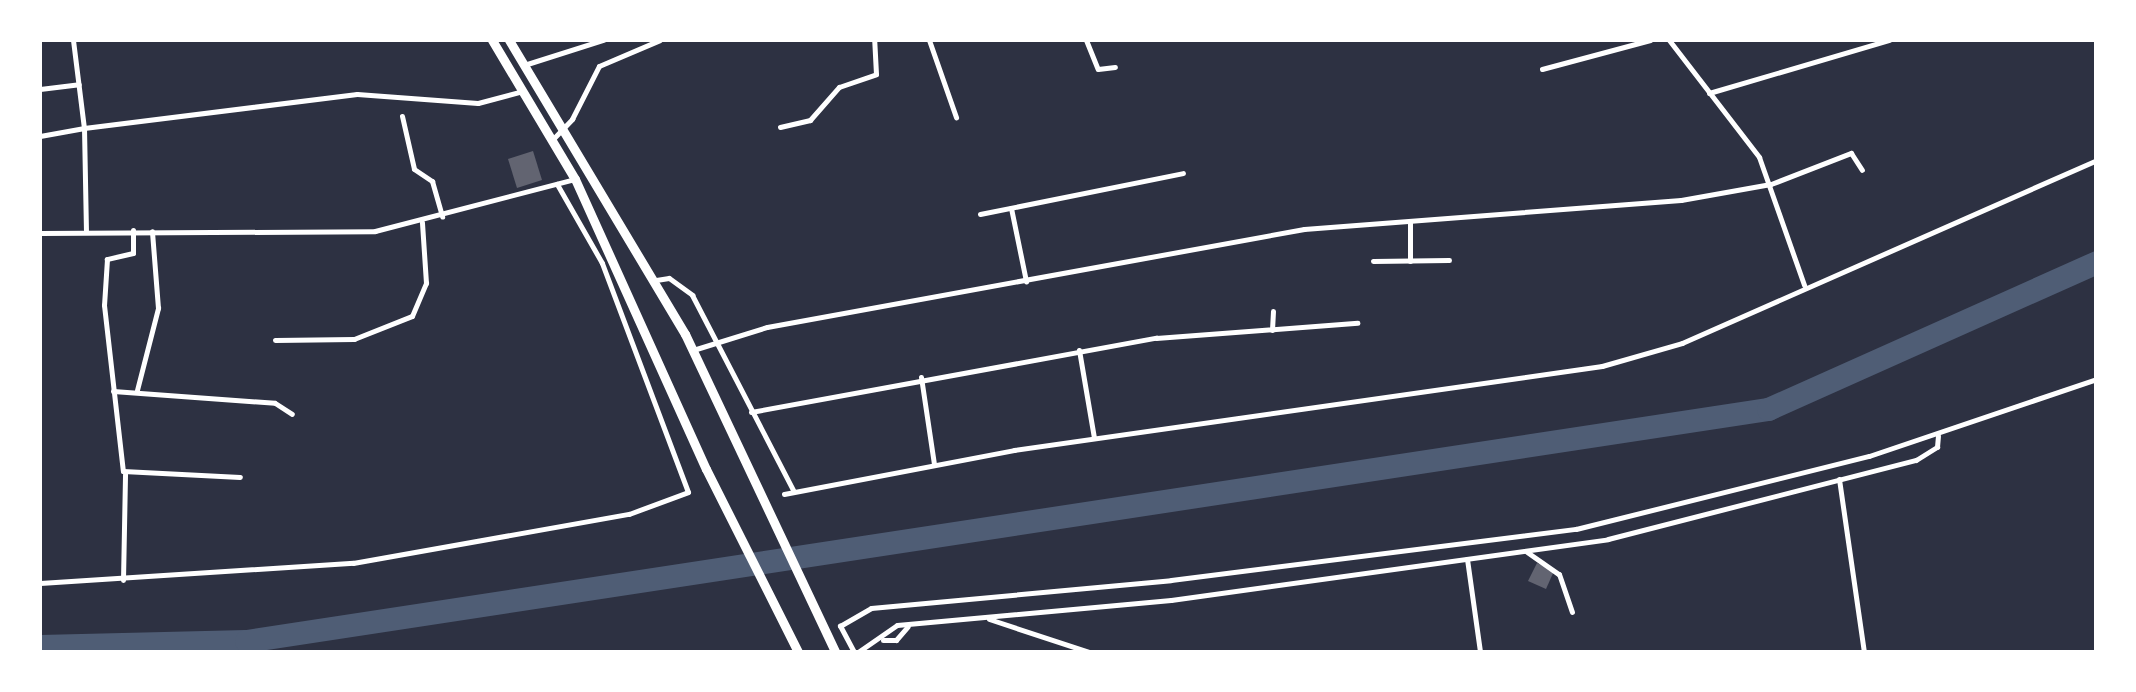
<!DOCTYPE html>
<style>
body{margin:0}
#map{position:relative;width:2136px;height:692px;overflow:hidden;background:#2d3142;font-family:Mulish,sans-serif}
div>[style]{position:absolute}
.river>*{height:23px;margin:-11.5px;padding:0 11.5px;transform-origin:11.5px;border-radius:11.5px;background:#4f5d75}
.building>*{inset:0;background:#626471}
.minor>*{height:5px;margin:-2.5px;padding:0 2.5px;transform-origin:2.5px;border-radius:2.5px;background:#fff}
.trunk>*{height:9px;margin:-4.5px;padding:0 4.5px;transform-origin:4.5px;border-radius:4.5px;background:#fff}
span{translate:-50% -50%;white-space:nowrap;text-align:center;line-height:1.15;-webkit-text-stroke:6px #fff;paint-order:stroke}
.frame{position:absolute;inset:0;border:42px solid #fff;pointer-events:none}
</style>
<div id="map">
<div class="river">
<i style="left:40px;top:646px;width:206px;rotate:-1.4deg"></i>
<i style="left:246px;top:641px;width:1540px;rotate:-8.67deg"></i>
<i style="left:1768px;top:409px;width:359px;rotate:-24.1deg"></i>
</div>
<div class="building">
<i style="clip-path:polygon(533px 151px,542px 180px,517px 188px,508px 159px)"></i>
<i style="clip-path:polygon(1537px 563px,1554px 571px,1546px 589px,1528px 581px)"></i>
</div>
<div class="minor">
<i style="left:73px;top:40px;width:89px;rotate:82.9deg"></i>
<i style="left:84px;top:128px;width:275px;rotate:-7.1deg"></i>
<i style="left:357px;top:94px;width:121px;rotate:4.3deg"></i>
<i style="left:478px;top:103px;width:47px;rotate:-14.9deg"></i>
<i style="left:929px;top:40px;width:82px;rotate:70.7deg"></i>
<i style="left:1086px;top:40px;width:31px;rotate:68deg"></i>
<i style="left:1098px;top:69px;width:17px;rotate:-7deg"></i>
<i style="left:1669px;top:40px;width:148px;rotate:52.4deg"></i>
<i style="left:1759px;top:157px;width:136px;rotate:70.6deg"></i>
<i style="left:524px;top:65px;width:83px;rotate:-17.6deg"></i>
<i style="left:1542px;top:69px;width:112px;rotate:-15deg"></i>
<i style="left:40px;top:89px;width:39px;rotate:-7deg"></i>
<i style="left:1709px;top:93px;width:188px;rotate:-16.4deg"></i>
<i style="left:402px;top:116px;width:54px;rotate:77.2deg"></i>
<i style="left:414px;top:169px;width:22px;rotate:34deg"></i>
<i style="left:432px;top:181px;width:37px;rotate:74deg"></i>
<i style="left:780px;top:127px;width:31px;rotate:-13deg"></i>
<i style="left:810px;top:120px;width:44px;rotate:-48.7deg"></i>
<i style="left:839px;top:87px;width:39px;rotate:-19deg"></i>
<i style="left:876px;top:74px;width:34px;rotate:-93deg"></i>
<i style="left:40px;top:136px;width:45px;rotate:-10.3deg"></i>
<i style="left:84px;top:128px;width:102px;rotate:88.9deg"></i>
<i style="left:553px;top:139px;width:28px;rotate:-46deg"></i>
<i style="left:572px;top:119px;width:59px;rotate:-63deg"></i>
<i style="left:599px;top:66px;width:66px;rotate:-23.1deg"></i>
<i style="left:1011px;top:208px;width:75px;rotate:78.4deg"></i>
<i style="left:980px;top:214px;width:207px;rotate:-11.4deg"></i>
<i style="left:1410px;top:223px;width:38px;rotate:90deg"></i>
<i style="left:133px;top:230px;width:23px;rotate:90deg"></i>
<i style="left:133px;top:253px;width:27px;rotate:167deg"></i>
<i style="left:107px;top:259px;width:46px;rotate:93.7deg"></i>
<i style="left:104px;top:305px;width:167px;rotate:83.5deg"></i>
<i style="left:123px;top:471px;width:117px;rotate:2.9deg"></i>
<i style="left:40px;top:233px;width:335px;rotate:-0.3deg"></i>
<i style="left:375px;top:231px;width:207px;rotate:-14.6deg"></i>
<i style="left:1373px;top:261px;width:76px;rotate:-0.8deg"></i>
<i style="left:656px;top:280px;width:13px;rotate:-9deg"></i>
<i style="left:669px;top:278px;width:29px;rotate:36deg"></i>
<i style="left:692px;top:295px;width:220px;rotate:62.6deg"></i>
<i style="left:1272px;top:330px;width:19px;rotate:-87deg"></i>
<i style="left:275px;top:340px;width:79px;rotate:-0.7deg"></i>
<i style="left:354px;top:339px;width:62px;rotate:-21.6deg"></i>
<i style="left:412px;top:316px;width:36px;rotate:-67deg"></i>
<i style="left:426px;top:283px;width:61px;rotate:-93.8deg"></i>
<i style="left:693px;top:350px;width:77px;rotate:-17.3deg"></i>
<i style="left:767px;top:327px;width:546px;rotate:-10.34deg"></i>
<i style="left:1304px;top:229px;width:378px;rotate:-4.4deg"></i>
<i style="left:1681px;top:200px;width:91px;rotate:-10.1deg"></i>
<i style="left:1771px;top:184px;width:86px;rotate:-21.2deg"></i>
<i style="left:1851px;top:153px;width:20px;rotate:57deg"></i>
<i style="left:1079px;top:350px;width:89px;rotate:80.3deg"></i>
<i style="left:921px;top:377px;width:88px;rotate:81.5deg"></i>
<i style="left:137px;top:390px;width:85px;rotate:-75.6deg"></i>
<i style="left:158px;top:308px;width:77px;rotate:-94.5deg"></i>
<i style="left:113px;top:391px;width:162px;rotate:4.2deg"></i>
<i style="left:275px;top:403px;width:20px;rotate:33deg"></i>
<i style="left:751px;top:412px;width:412px;rotate:-10.4deg"></i>
<i style="left:1156px;top:338px;width:202px;rotate:-4.3deg"></i>
<i style="left:1839px;top:479px;width:175px;rotate:81.8deg"></i>
<i style="left:784px;top:494px;width:234px;rotate:-10.8deg"></i>
<i style="left:1014px;top:450px;width:594px;rotate:-8.13deg"></i>
<i style="left:1602px;top:366px;width:83px;rotate:-16deg"></i>
<i style="left:1682px;top:343px;width:453px;rotate:-23.8deg"></i>
<i style="left:1527px;top:552px;width:39px;rotate:35deg"></i>
<i style="left:1559px;top:574px;width:40px;rotate:71.1deg"></i>
<i style="left:1467px;top:559px;width:94px;rotate:82deg"></i>
<i style="left:123px;top:580px;width:106px;rotate:-88.9deg"></i>
<i style="left:40px;top:583px;width:314px;rotate:-3.7deg"></i>
<i style="left:353px;top:563px;width:280px;rotate:-10.1deg"></i>
<i style="left:629px;top:514px;width:63px;rotate:-20.4deg"></i>
<i style="left:688px;top:492px;width:245px;rotate:-110.6deg"></i>
<i style="left:602px;top:263px;width:91px;rotate:-119.7deg"></i>
<i style="left:989px;top:619px;width:105px;rotate:18.3deg"></i>
<i style="left:883px;top:640px;width:13px"></i>
<i style="left:896px;top:640px;width:18px;rotate:-49deg"></i>
<i style="left:854px;top:652px;width:30px;rotate:-118deg"></i>
<i style="left:840px;top:626px;width:36px;rotate:-30deg"></i>
<i style="left:871px;top:608px;width:301px;rotate:-5.3deg"></i>
<i style="left:1171px;top:580px;width:408px;rotate:-7.2deg"></i>
<i style="left:1576px;top:529px;width:302px;rotate:-14deg"></i>
<i style="left:1869px;top:456px;width:240px;rotate:-18.7deg"></i>
<i style="left:858px;top:652px;width:47px;rotate:-34.7deg"></i>
<i style="left:897px;top:625px;width:275px;rotate:-5.2deg"></i>
<i style="left:1171px;top:600px;width:441px;rotate:-7.9deg"></i>
<i style="left:1608px;top:539px;width:318px;rotate:-14.4deg"></i>
<i style="left:1916px;top:460px;width:25px;rotate:-32deg"></i>
<i style="left:1937px;top:447px;width:11px;rotate:-85deg"></i>
</div>
<div class="trunk">
<i style="left:492px;top:40px;width:162px;rotate:59.2deg"></i>
<i style="left:575px;top:179px;width:318px;rotate:65.7deg"></i>
<i style="left:706px;top:469px;width:205px;rotate:63.3deg"></i>
<i style="left:509px;top:40px;width:343px;rotate:59.1deg"></i>
<i style="left:685px;top:334px;width:352px;rotate:64.7deg"></i>
</div>
<div class="frame"></div>
</div>
